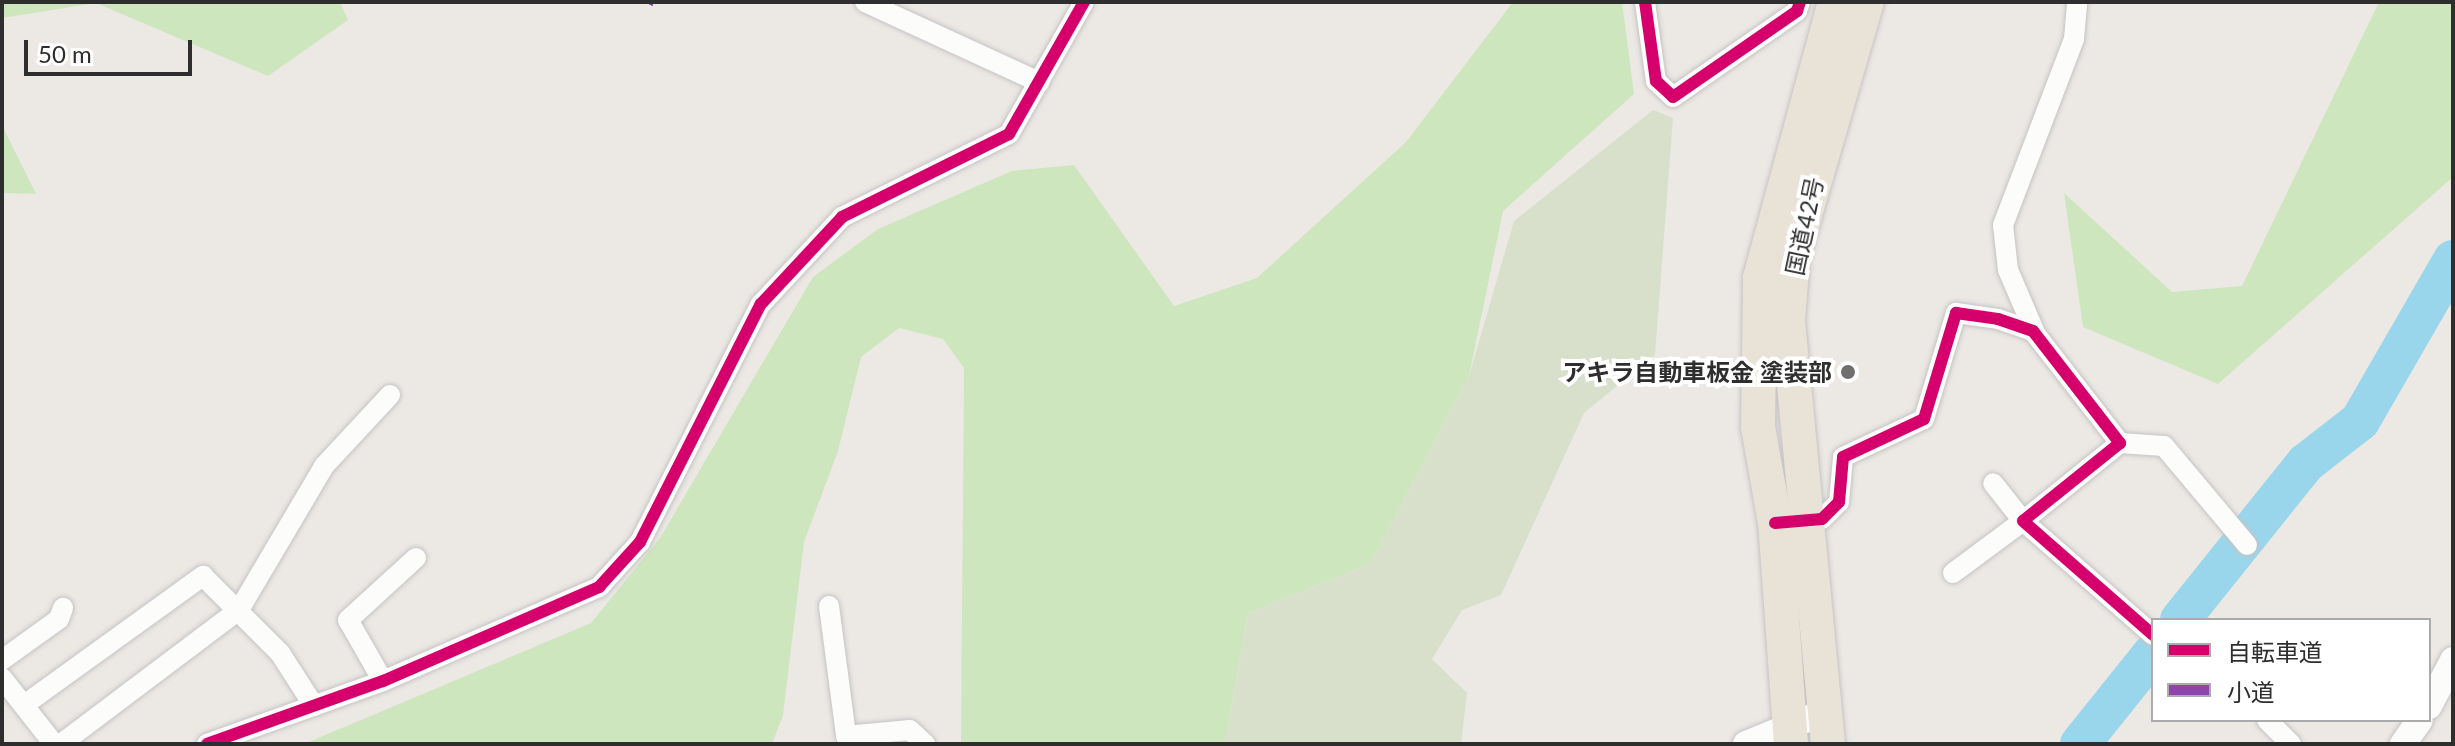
<!DOCTYPE html>
<meta charset="utf-8">
<style>
body{margin:0}
#map{position:relative;width:2455px;height:746px;overflow:hidden;background:#ece8e4;font-family:Lato,"Noto Sans JP",sans-serif}
div>[style]{position:absolute}
.green>*{inset:0;background:#cee6be}
.cemetery>*{inset:0;background:#d8e0cc}
.river>*{height:40px;margin:-20px;padding:0 20px;transform-origin:20px;border-radius:20px;background:#99d6ec}
.roads{filter:drop-shadow(0 0 2px #c5c4c5) drop-shadow(0 0 2px #c5c4c5)}
.minor>*{height:20px;margin:-10px;padding:0 10px;transform-origin:10px;border-radius:10px;background:#fcfcfb}
.tertiary>*{height:26px;margin:-13px;padding:0 13px;transform-origin:13px;border-radius:13px;background:#fcfcfb}
.trunk>*{height:34px;margin:-17px;padding:0 17px;transform-origin:17px;border-radius:17px;background:#e9e2d6}
.quiet>*{height:10px;margin-top:-5px;transform-origin:0;background:repeating-linear-gradient(90deg,#8e44ad 0 20px,transparent 0 30px)}
.cycleway>*{height:12px;margin:-6px;padding:0 6px;transform-origin:6px;border-radius:6px;background:#d6006c}
.dots>*{width:22px;height:22px;translate:-50% -50%;box-sizing:border-box;border:4px solid #fff;border-radius:50%}
span{translate:-50% -50%;white-space:nowrap;text-align:center;line-height:1.15;-webkit-text-stroke:8px #fff;paint-order:stroke}
.street-label{font-size:24px;color:#2e2e2e}
.poi-label{font-size:24px;color:#2e2e2e;font-weight:700}
.right{translate:-100% -50%;text-align:right}
.frame{position:absolute;inset:0;border:4px solid #2e2e2e;pointer-events:none}
.legend{position:absolute;left:2151px;top:618px;width:280px;height:104px;box-sizing:border-box;background:#fff;border:2px solid #ababab;margin:0;padding:10px 14px;list-style:none;font-size:24px;color:#2e2e2e}
.legend li{display:flex;align-items:center;gap:16px;height:40px}
.legend b{width:40px;border:2px solid #ababab}
.scale{position:absolute;left:24px;top:40px;width:168px;height:36px;box-sizing:border-box;border:4px solid #2e2e2e;border-top:0;padding-left:10px;font-size:24px;line-height:28px;white-space:nowrap;color:#2e2e2e;-webkit-text-stroke:6px #fff;paint-order:stroke}
</style>
<div id="map">
<div class="green">
<i style="clip-path:polygon(2px 2px,340px 2px,348px 20px,268px 76px,96px 3px,2px 18px)"></i>
<i style="clip-path:polygon(1513px 2px,1622px 2px,1634px 94px,1503px 211px,1469px 376px,1370px 564px,1248px 613px,1225px 744px,961px 744px,964px 368px,943px 339px,899px 328px,861px 357px,838px 451px,804px 542px,783px 715px,772px 744px,304px 744px,591px 623px,660px 538px,813px 277px,878px 229px,1012px 171px,1074px 165px,1174px 306px,1257px 278px,1406px 142px)"></i>
<i style="clip-path:polygon(2379px 2px,2453px 2px,2453px 177px,2218px 384px,2083px 327px,2064px 193px,2172px 292px,2242px 286px)"></i>
<i style="clip-path:polygon(2px 125px,36px 194px,2px 193px)"></i>
</div>
<div class="cemetery">
<i style="clip-path:polygon(1653px 110px,1673px 118px,1655px 355px,1584px 413px,1501px 595px,1462px 610px,1432px 659px,1467px 693px,1461px 744px,1225px 744px,1248px 613px,1370px 564px,1469px 376px,1514px 221px)"></i>
</div>
<div class="river">
<i style="left:2180px;top:620px;width:201px;rotate:-51.3deg"></i>
<i style="left:2306px;top:463px;width:68px;rotate:-37.9deg"></i>
<i style="left:2360px;top:421px;width:186px;rotate:-60deg"></i>
<i style="left:2080px;top:744px;width:117px;rotate:-51.3deg"></i>
</div>
<div class="roads">
<div class="minor">
<i style="left:865px;top:2px;width:192px;rotate:24.7deg"></i>
<i style="left:1645px;top:2px;width:80px;rotate:82.1deg"></i>
<i style="left:1656px;top:81px;width:23px;rotate:43deg"></i>
<i style="left:1673px;top:97px;width:151px;rotate:-34.7deg"></i>
<i style="left:1797px;top:11px;width:9px;rotate:-72deg"></i>
<i style="left:2036px;top:335px;width:71px;rotate:-113.3deg"></i>
<i style="left:2008px;top:270px;width:45px;rotate:-96.3deg"></i>
<i style="left:2003px;top:225px;width:199px;rotate:-69.1deg"></i>
<i style="left:2074px;top:39px;width:37px;rotate:-85deg"></i>
<i style="left:2120px;top:443px;width:44px;rotate:3.9deg"></i>
<i style="left:2164px;top:446px;width:129px;rotate:50deg"></i>
<i style="left:1798px;top:521px;width:24px;rotate:-5deg"></i>
<i style="left:1822px;top:519px;width:24px;rotate:-45deg"></i>
<i style="left:1839px;top:502px;width:45px;rotate:-84.9deg"></i>
<i style="left:1843px;top:457px;width:89px;rotate:-25.1deg"></i>
<i style="left:1924px;top:419px;width:111px;rotate:-73.2deg"></i>
<i style="left:1956px;top:313px;width:42px;rotate:8.1deg"></i>
<i style="left:1998px;top:319px;width:37px;rotate:19deg"></i>
<i style="left:2033px;top:331px;width:142px;rotate:52.2deg"></i>
<i style="left:2120px;top:443px;width:124px;rotate:141.2deg"></i>
<i style="left:2023px;top:521px;width:173px;rotate:41.2deg"></i>
<i style="left:1953px;top:573px;width:87px;rotate:-36.6deg"></i>
<i style="left:2023px;top:521px;width:48px;rotate:-128.3deg"></i>
<i style="left:829px;top:606px;width:131px;rotate:82.5deg"></i>
<i style="left:846px;top:736px;width:64px;rotate:-5.4deg"></i>
<i style="left:910px;top:730px;width:21px;rotate:43deg"></i>
<i style="left:2px;top:660px;width:70px;rotate:-35.7deg"></i>
<i style="left:59px;top:619px;width:12px;rotate:-70deg"></i>
<i style="left:2px;top:678px;width:84px;rotate:51.8deg"></i>
<i style="left:383px;top:681px;width:70px;rotate:-119.8deg"></i>
<i style="left:348px;top:620px;width:92px;rotate:-42.4deg"></i>
<i style="left:24px;top:705px;width:221px;rotate:-35.8deg"></i>
<i style="left:203px;top:576px;width:109px;rotate:45deg"></i>
<i style="left:280px;top:653px;width:63px;rotate:57.3deg"></i>
<i style="left:2267px;top:720px;width:34px;rotate:45deg"></i>
<i style="left:61px;top:744px;width:223px;rotate:-37deg"></i>
<i style="left:239px;top:610px;width:167px;rotate:-59.4deg"></i>
<i style="left:324px;top:466px;width:97px;rotate:-47.1deg"></i>
<i style="left:207px;top:744px;width:187px;rotate:-19.7deg"></i>
<i style="left:383px;top:681px;width:236px;rotate:-23.5deg"></i>
<i style="left:599px;top:587px;width:61px;rotate:-47.7deg"></i>
<i style="left:640px;top:542px;width:267px;rotate:-63.1deg"></i>
<i style="left:761px;top:304px;width:119px;rotate:-47deg"></i>
<i style="left:842px;top:217px;width:186px;rotate:-26.4deg"></i>
<i style="left:1009px;top:134px;width:152px;rotate:-60.4deg"></i>
</div>
<div class="tertiary">
<i style="left:2429px;top:706px;width:52px;rotate:-62.4deg"></i>
<i style="left:1746px;top:744px;width:87px;rotate:-22.2deg"></i>
<i style="left:2403px;top:744px;width:29px;rotate:-55deg"></i>
</div>
<div class="trunk">
<i style="left:1791px;top:744px;width:222px;rotate:-94.1deg"></i>
<i style="left:1775px;top:523px;width:97px;rotate:-100deg"></i>
<i style="left:1758px;top:427px;width:149px;rotate:-89.2deg"></i>
<i style="left:1760px;top:278px;width:286px;rotate:-74.8deg"></i>
<i style="left:1828px;top:744px;width:425px;rotate:-95.4deg"></i>
<i style="left:1788px;top:321px;width:65px;rotate:-85.6deg"></i>
<i style="left:1793px;top:256px;width:265px;rotate:-73.8deg"></i>
</div>
</div>
<div class="quiet">
<i style="left:648px;top:4px;width:2px;rotate:-63deg"></i>
</div>
<div class="cycleway">
<i style="left:1645px;top:2px;width:80px;rotate:82.1deg"></i>
<i style="left:1656px;top:81px;width:23px;rotate:43deg"></i>
<i style="left:1673px;top:97px;width:151px;rotate:-34.7deg"></i>
<i style="left:1797px;top:11px;width:9px;rotate:-72deg"></i>
<i style="left:1775px;top:523px;width:47px;rotate:-4.9deg"></i>
<i style="left:1822px;top:519px;width:24px;rotate:-45deg"></i>
<i style="left:1839px;top:502px;width:45px;rotate:-84.9deg"></i>
<i style="left:1843px;top:457px;width:89px;rotate:-25.1deg"></i>
<i style="left:1924px;top:419px;width:111px;rotate:-73.2deg"></i>
<i style="left:1956px;top:313px;width:42px;rotate:8.1deg"></i>
<i style="left:1998px;top:319px;width:37px;rotate:19deg"></i>
<i style="left:2033px;top:331px;width:142px;rotate:52.2deg"></i>
<i style="left:2120px;top:443px;width:124px;rotate:141.2deg"></i>
<i style="left:2023px;top:521px;width:173px;rotate:41.2deg"></i>
<i style="left:207px;top:744px;width:187px;rotate:-19.7deg"></i>
<i style="left:383px;top:681px;width:236px;rotate:-23.5deg"></i>
<i style="left:599px;top:587px;width:61px;rotate:-47.7deg"></i>
<i style="left:640px;top:542px;width:267px;rotate:-63.1deg"></i>
<i style="left:761px;top:304px;width:119px;rotate:-47deg"></i>
<i style="left:842px;top:217px;width:186px;rotate:-26.4deg"></i>
<i style="left:1009px;top:134px;width:152px;rotate:-60.4deg"></i>
</div>
<div class="dots">
<i style="left:1848px;top:372px;background:#706f6e"></i>
</div>
<div class="street-label">
<span style="left:1804px;top:226px;rotate:-78deg">国道42号</span>
</div>
<div class="poi-label">
<span class="right" style="left:1832px;top:372px">アキラ自動車板金 塗装部</span>
</div>
<div class="frame"></div>
<ul class="legend">
<li><b style="height:10px;background:#d6006c"></b>自転車道</li>
<li><b style="height:10px;background:#8e44ad"></b>小道</li>
</ul>
<div class="scale">50 m</div>
</div>
